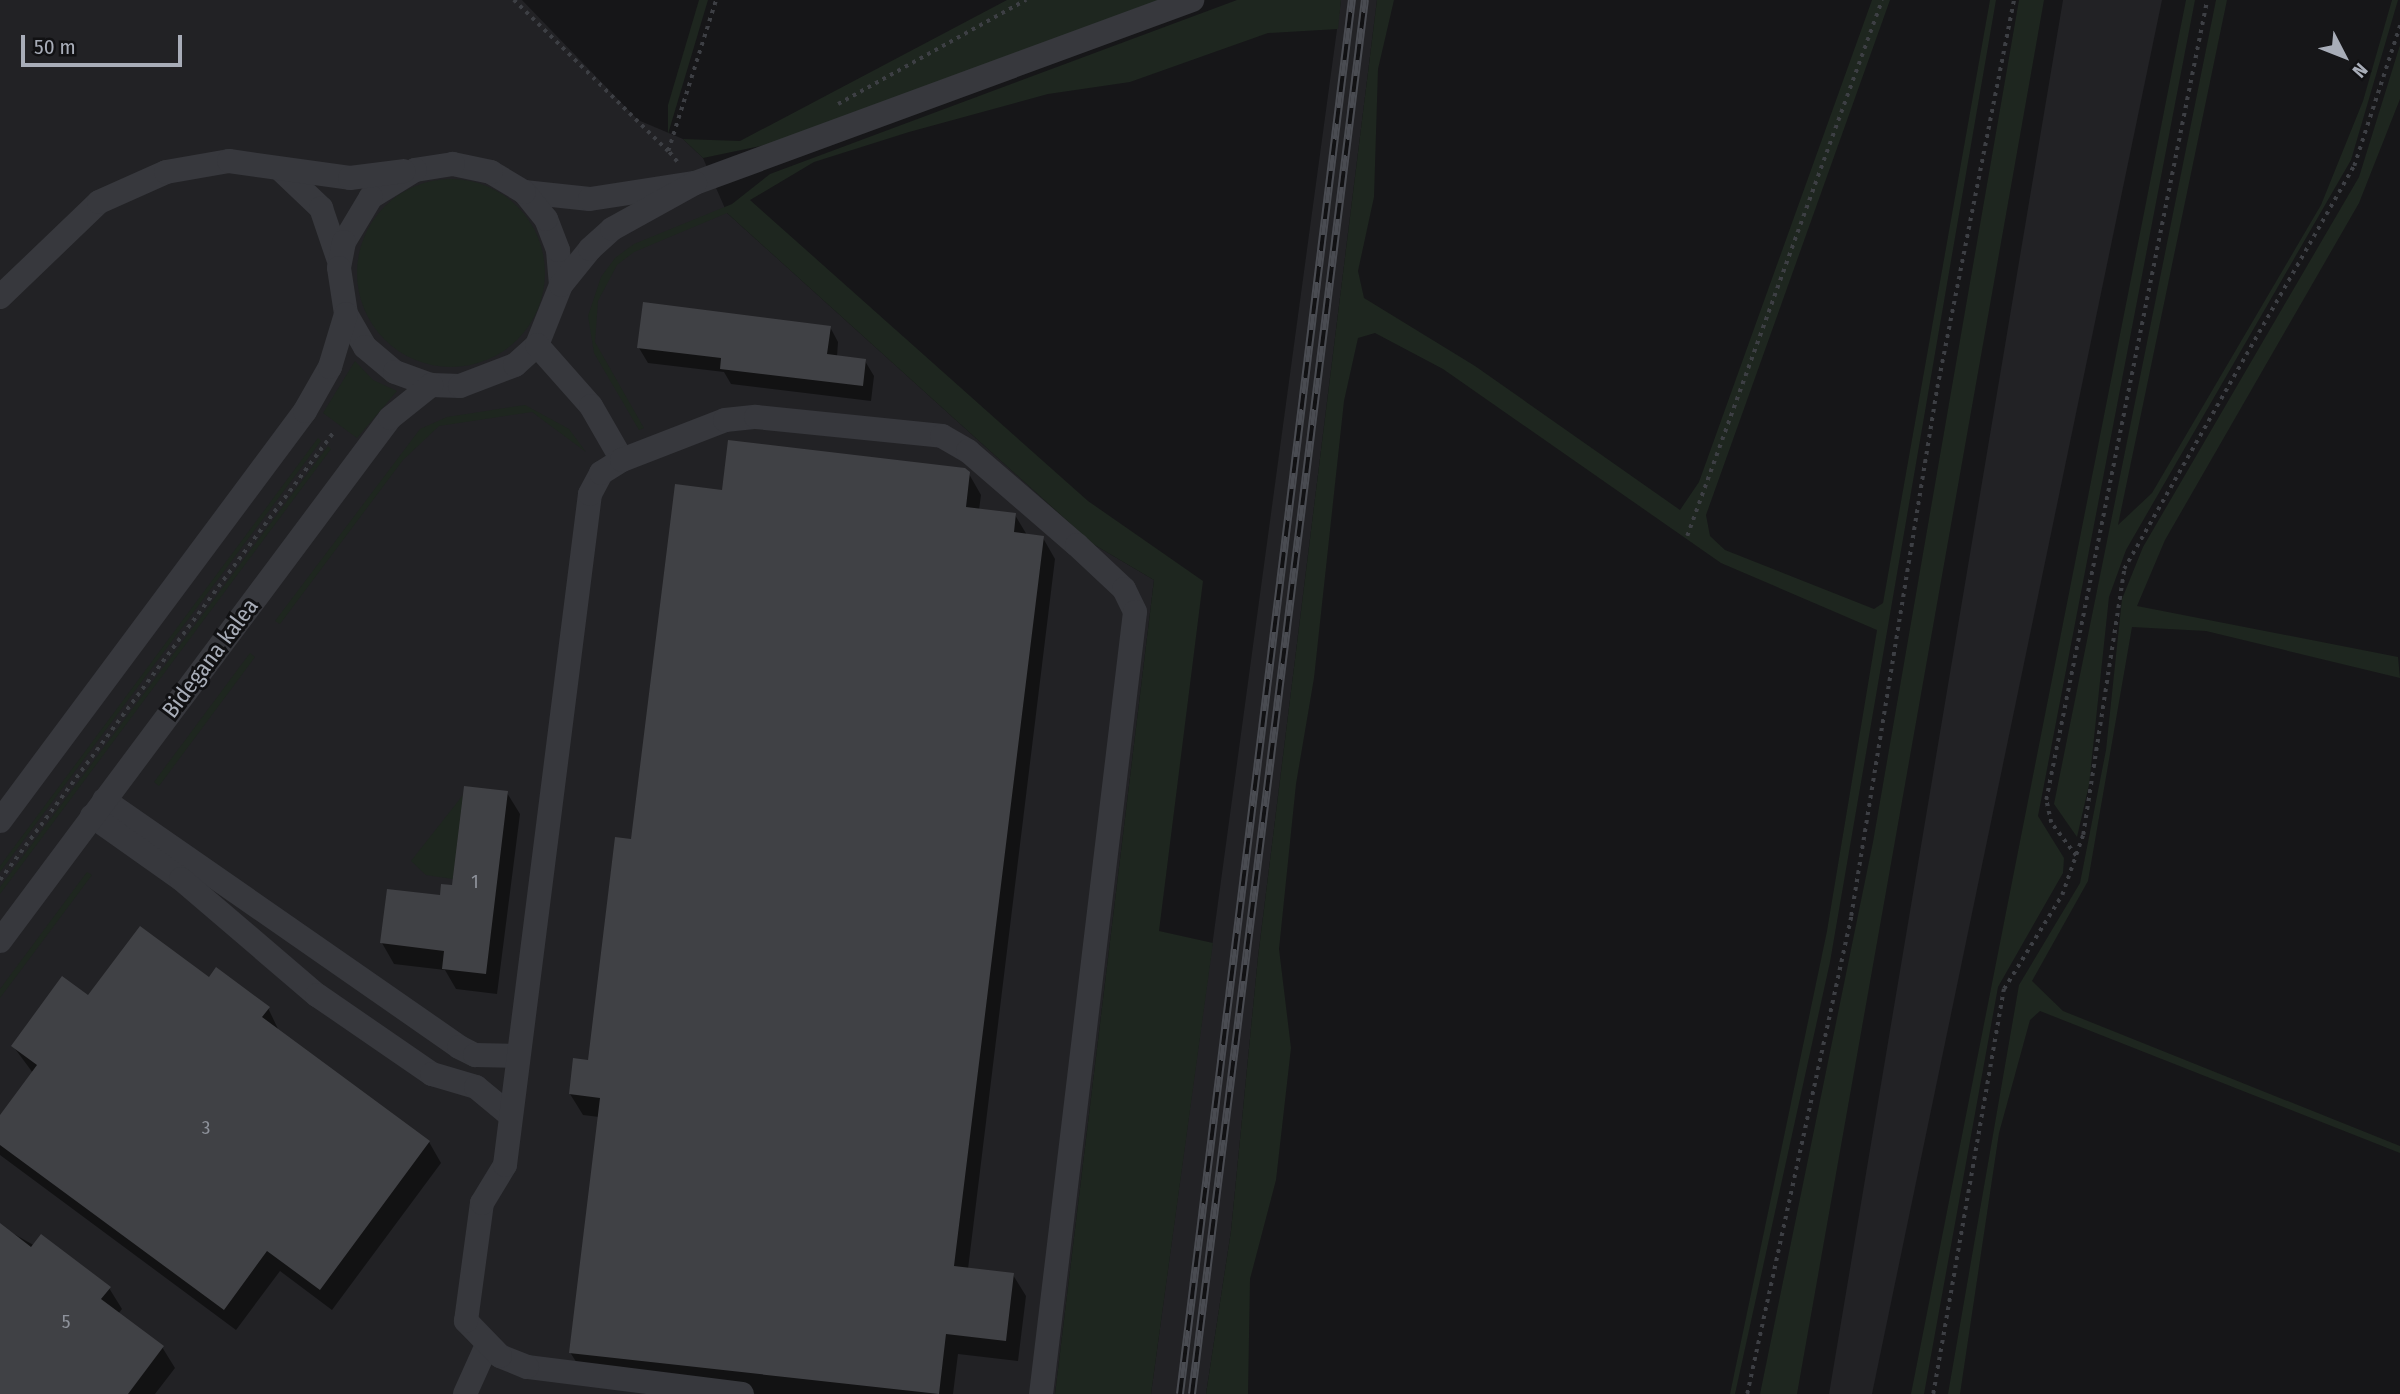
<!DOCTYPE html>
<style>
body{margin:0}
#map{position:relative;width:2400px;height:1394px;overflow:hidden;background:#161618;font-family:"Fira Sans Condensed",sans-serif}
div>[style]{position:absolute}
.built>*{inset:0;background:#222225}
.green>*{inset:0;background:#1e261f}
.round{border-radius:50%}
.shadow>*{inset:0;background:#0007}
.building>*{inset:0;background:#404145}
.path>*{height:3.5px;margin-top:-1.75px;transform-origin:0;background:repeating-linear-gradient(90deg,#3d3f44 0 3.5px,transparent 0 8.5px)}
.minor>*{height:24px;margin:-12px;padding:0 12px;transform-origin:12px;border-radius:12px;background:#37383d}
.rail>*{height:8px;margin-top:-4px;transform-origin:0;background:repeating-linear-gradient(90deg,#111113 0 16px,#4a4c52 0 32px);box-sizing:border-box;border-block:2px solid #4a4c52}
span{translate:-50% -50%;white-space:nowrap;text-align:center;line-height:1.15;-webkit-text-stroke:6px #111113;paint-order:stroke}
.number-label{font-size:19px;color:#8e929b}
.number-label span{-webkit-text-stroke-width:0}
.street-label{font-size:23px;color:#a8adb8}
.north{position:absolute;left:2309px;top:21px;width:70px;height:70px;-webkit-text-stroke:5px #111113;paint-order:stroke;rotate:132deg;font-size:19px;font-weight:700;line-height:28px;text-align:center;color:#a8adb8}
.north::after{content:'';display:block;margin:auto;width:24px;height:32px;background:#a8adb8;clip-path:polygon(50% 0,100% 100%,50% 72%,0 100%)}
.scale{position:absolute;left:21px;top:35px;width:161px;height:32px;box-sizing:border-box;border:4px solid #a8adb8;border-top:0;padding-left:9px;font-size:21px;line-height:24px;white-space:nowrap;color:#a8adb8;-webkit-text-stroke:5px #111113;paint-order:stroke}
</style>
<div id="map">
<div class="built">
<i style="clip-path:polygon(0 0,522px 0,638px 120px,683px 139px,703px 158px,727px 213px,1093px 544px,1154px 580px,1055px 1394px,0 1394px)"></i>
<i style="clip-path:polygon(1341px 0,1377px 0,1258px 957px,1231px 1231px,1206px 1394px,1151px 1394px)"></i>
<i style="clip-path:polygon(2063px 0,2162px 0,1872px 1394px,1829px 1394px)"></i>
</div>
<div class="green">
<i style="clip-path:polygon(699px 0,708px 0,668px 134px,668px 105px)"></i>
<i style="clip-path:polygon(1007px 0,1162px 0,784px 141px,703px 158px,683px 139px,740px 141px)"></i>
<i style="clip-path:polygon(1237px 0,1341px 0,1338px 29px,1268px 33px,1130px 82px,1048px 94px,909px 132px,814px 162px,750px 200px,1088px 501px,1203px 581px,1159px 931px,1213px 943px,1151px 1394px,1055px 1394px,1154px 580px,1093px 544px,727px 213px,634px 252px,617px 265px,598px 301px,595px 342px,644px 428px,639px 430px,594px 353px,588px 316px,601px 277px,615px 258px,634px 244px,732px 204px,770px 174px)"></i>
<i style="clip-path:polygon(1377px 0,1394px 0,1378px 69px,1374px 197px,1358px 271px,1364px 298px,1475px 366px,1680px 510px,1699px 482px,1872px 0,1890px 0,1706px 515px,1710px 536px,1725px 550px,1874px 609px,1883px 603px,1990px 0,1996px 0,1830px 962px,1735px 1394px,1730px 1394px,1827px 931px,1877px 630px,1721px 563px,1443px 369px,1375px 333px,1358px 338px,1344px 401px,1314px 678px,1296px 784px,1279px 949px,1291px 1048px,1276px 1180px,1250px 1279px,1248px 1394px,1206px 1394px,1231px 1231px,1258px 957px)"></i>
<i style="clip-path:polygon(2019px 0,2044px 0,1797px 1394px,1760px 1394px,1873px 842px)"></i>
<i style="clip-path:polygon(2186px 0,2195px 0,2038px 816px,2064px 858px,2063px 873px,1998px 987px,1924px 1394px,1911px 1394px)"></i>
<i style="clip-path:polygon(2216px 0,2227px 0,2118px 525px,2152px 493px,2321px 205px,2363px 101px,2392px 0,2398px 0,2351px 160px,2126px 550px,2109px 597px,2089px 785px,2077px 837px,2054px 804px)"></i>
<i style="clip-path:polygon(2400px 45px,2400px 99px,2359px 203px,2165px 540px,2137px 606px,2398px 657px,2400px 678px,2206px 631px,2132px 627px,2088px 881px,2032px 981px,2063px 1011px,2400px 1146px,2400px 1153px,2040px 1011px,2030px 1020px,1999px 1133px,1960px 1394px,1948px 1394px,2019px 985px,2080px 883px,2106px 750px,2122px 599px,2143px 547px,2359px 177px)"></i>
<i class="round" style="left:357px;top:179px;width:188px;height:188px"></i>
<i style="clip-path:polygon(355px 361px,373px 380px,397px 391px,357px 438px,323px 413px)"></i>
<i style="clip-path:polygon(525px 405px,569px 429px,586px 452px,532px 412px,439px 426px,403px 460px,280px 624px,275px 621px,420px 429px,447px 417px)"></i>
<i style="clip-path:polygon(318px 438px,321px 441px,0 872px,0 866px)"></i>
<i style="clip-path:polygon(328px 446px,331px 449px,0 894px,0 887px)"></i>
<i style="clip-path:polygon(250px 653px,255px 657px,159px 786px,154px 782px)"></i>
<i style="clip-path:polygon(463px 795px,453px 879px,426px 875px,411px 861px)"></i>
<i style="clip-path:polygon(87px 872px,92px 875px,0 998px,0 989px)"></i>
</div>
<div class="shadow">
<i style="clip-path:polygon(830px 327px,838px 342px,837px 357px,865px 361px,874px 376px,871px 401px,731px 384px,724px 372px,648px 363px,639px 348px)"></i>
<i style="clip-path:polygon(969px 474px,981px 495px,979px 510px,1015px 515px,1027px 535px,1043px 538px,1055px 559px,968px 1269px,1013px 1275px,1026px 1296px,1018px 1361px,958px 1354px,953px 1394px,756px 1394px,583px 1373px,570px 1352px,599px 1117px,583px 1115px,570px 1094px,589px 1062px,633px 841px,724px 492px)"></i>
<i style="clip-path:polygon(507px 793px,520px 814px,497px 994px,456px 989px,445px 970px,394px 964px,382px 943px,453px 887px)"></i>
<i style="clip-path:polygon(209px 980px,268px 1008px,279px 1031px,429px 1142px,441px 1163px,332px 1310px,280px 1271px,236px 1330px,0 1155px,0 1118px,33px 1073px,13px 1046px,89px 997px)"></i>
<i style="clip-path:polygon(0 1226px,109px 1288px,122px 1309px,118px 1314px,162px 1347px,175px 1368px,155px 1394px,0 1394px)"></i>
</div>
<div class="building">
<i style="clip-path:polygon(643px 302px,831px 326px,827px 354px,866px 359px,863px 386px,720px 369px,721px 358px,637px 348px)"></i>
<i style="clip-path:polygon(728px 440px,965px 468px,970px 472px,966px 507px,1016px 513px,1014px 532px,1044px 536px,954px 1266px,1014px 1273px,1006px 1341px,946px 1334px,939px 1394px,569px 1353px,600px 1098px,569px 1094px,573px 1058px,588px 1060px,615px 837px,631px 839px,675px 484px,722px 490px)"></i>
<i style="clip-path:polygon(464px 786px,508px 791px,486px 974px,442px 969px,444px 951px,380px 943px,387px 889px,440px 895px,441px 884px,452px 885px)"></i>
<i style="clip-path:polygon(140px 926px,209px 977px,216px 967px,270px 1007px,262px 1017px,430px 1141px,320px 1290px,267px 1251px,224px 1310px,0 1145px,0 1115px,37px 1065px,11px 1046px,62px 976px,88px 995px)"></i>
<i style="clip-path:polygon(0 1223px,31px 1247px,41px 1234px,111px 1287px,101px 1299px,164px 1346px,128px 1394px,0 1394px)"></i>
</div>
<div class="path">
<i style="left:514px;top:0;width:216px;rotate:44.4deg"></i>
<i style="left:838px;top:104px;width:215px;rotate:-29deg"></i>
<i style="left:677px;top:162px;width:14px;rotate:-129deg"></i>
<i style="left:668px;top:151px;width:158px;rotate:-72.4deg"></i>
<i style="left:1687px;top:536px;width:570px;rotate:-70.01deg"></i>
<i style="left:2076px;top:856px;width:41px;rotate:-127.1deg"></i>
<i style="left:2051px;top:823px;width:24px;rotate:-102deg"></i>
<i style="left:2046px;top:800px;width:816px;rotate:-78.62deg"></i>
<i style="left:0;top:880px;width:557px;rotate:-53.32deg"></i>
<i style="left:1747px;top:1394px;width:489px;rotate:-77.7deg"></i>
<i style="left:1851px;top:916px;width:535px;rotate:-80.75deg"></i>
<i style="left:1937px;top:388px;width:396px;rotate:-78.8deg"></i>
<i style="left:1933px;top:1394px;width:411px;rotate:-80.1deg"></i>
<i style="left:2004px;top:989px;width:110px;rotate:-58.3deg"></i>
<i style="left:2062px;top:895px;width:64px;rotate:-70.7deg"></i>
<i style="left:2083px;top:835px;width:269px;rotate:-81.2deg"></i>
<i style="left:2124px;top:569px;width:464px;rotate:-60.3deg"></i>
<i style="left:2354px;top:166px;width:148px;rotate:-71.9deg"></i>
</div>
<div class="minor">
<i style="left:280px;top:169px;width:57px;rotate:43.6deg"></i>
<i style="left:321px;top:208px;width:53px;rotate:71.2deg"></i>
<i style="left:524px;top:192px;width:66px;rotate:6.1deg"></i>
<i style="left:590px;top:199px;width:106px;rotate:-8.7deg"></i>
<i style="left:695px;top:183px;width:530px;rotate:-20.21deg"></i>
<i style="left:561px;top:285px;width:35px;rotate:-95deg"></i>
<i style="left:558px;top:250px;width:33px;rotate:-111deg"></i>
<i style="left:546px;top:219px;width:35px;rotate:-129deg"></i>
<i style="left:524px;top:192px;width:39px;rotate:-149deg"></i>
<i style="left:491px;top:172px;width:39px;rotate:-168deg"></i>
<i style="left:453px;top:164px;width:38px;rotate:171deg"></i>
<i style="left:415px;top:170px;width:52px;rotate:148.5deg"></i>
<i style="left:371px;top:197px;width:52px;rotate:121deg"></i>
<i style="left:344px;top:242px;width:26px;rotate:101deg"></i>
<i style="left:339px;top:268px;width:47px;rotate:81.3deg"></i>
<i style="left:346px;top:314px;width:38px;rotate:60deg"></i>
<i style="left:365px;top:347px;width:39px;rotate:40deg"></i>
<i style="left:395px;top:372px;width:38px;rotate:20deg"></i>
<i style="left:431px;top:385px;width:29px;rotate:2deg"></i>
<i style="left:460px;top:386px;width:59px;rotate:-20.9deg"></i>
<i style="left:515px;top:365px;width:30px;rotate:-42deg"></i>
<i style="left:537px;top:345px;width:65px;rotate:-68.2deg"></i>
<i style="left:561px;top:285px;width:46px;rotate:-51.1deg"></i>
<i style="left:590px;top:249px;width:30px;rotate:-42deg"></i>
<i style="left:612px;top:229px;width:95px;rotate:-29deg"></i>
<i style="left:0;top:297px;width:137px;rotate:-43.8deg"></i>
<i style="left:99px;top:202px;width:73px;rotate:-24.1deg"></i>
<i style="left:166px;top:172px;width:64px;rotate:-9.9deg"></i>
<i style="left:229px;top:161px;width:122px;rotate:8deg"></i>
<i style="left:350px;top:178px;width:54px;rotate:-7.4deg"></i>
<i style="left:537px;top:345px;width:81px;rotate:48.5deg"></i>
<i style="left:591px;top:406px;width:62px;rotate:60.1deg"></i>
<i style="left:104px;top:800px;width:432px;rotate:34.8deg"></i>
<i style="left:459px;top:1047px;width:18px;rotate:27deg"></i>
<i style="left:475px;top:1055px;width:43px;rotate:1.3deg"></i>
<i style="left:92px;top:816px;width:109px;rotate:35.3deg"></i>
<i style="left:181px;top:879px;width:179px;rotate:40.5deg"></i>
<i style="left:317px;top:995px;width:140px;rotate:34.5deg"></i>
<i style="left:432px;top:1074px;width:46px;rotate:16.5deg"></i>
<i style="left:476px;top:1087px;width:45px;rotate:39.6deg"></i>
<i style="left:0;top:821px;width:511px;rotate:-53.35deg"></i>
<i style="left:305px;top:411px;width:51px;rotate:-60.4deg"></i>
<i style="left:330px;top:367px;width:55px;rotate:-73.2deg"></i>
<i style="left:0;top:941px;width:652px;rotate:-53.29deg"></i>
<i style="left:390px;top:418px;width:53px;rotate:-38.8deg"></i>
<i style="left:465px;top:1394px;width:54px;rotate:-65.8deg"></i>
<i style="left:742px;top:1394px;width:217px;rotate:-172.8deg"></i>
<i style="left:527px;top:1367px;width:29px;rotate:-158deg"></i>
<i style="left:500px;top:1356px;width:49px;rotate:-134.2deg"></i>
<i style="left:466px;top:1321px;width:119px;rotate:-82.3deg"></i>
<i style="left:482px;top:1203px;width:44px;rotate:-58.8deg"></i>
<i style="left:505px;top:1165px;width:676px;rotate:-82.78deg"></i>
<i style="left:590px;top:494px;width:24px;rotate:-62deg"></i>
<i style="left:601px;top:473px;width:25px;rotate:-32deg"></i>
<i style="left:622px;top:460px;width:110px;rotate:-21.2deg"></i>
<i style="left:725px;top:420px;width:31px;rotate:-6deg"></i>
<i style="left:756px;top:417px;width:187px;rotate:5.8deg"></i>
<i style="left:942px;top:436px;width:30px;rotate:30deg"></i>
<i style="left:968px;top:451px;width:144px;rotate:40.8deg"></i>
<i style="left:1077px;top:545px;width:64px;rotate:43.1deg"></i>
<i style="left:1124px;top:589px;width:25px;rotate:64deg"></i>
<i style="left:1135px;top:612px;width:788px;rotate:96.85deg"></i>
</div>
<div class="rail">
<i style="left:1180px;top:1394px;width:1405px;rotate:-82.97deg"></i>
<i style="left:1192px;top:1394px;width:1405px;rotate:-82.93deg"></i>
</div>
<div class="number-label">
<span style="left:475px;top:882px">1</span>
<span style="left:206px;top:1128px">3</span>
<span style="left:66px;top:1322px">5</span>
</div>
<div class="street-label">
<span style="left:210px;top:658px;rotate:-53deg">Bidegana kalea</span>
</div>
<div class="north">N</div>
<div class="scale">50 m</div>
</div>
